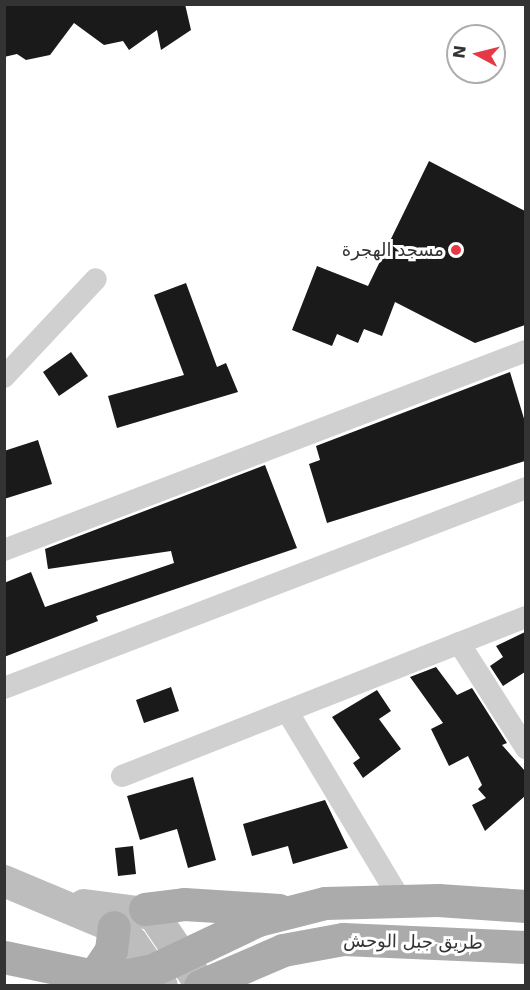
<!DOCTYPE html>
<meta charset="utf-8">
<style>
body{margin:0}
#map{position:relative;width:530px;height:990px;overflow:hidden;background:#fff;font-family:"DejaVu Sans","Noto Naskh Arabic",sans-serif}
div>[style]{position:absolute}
.building>*{inset:0;background:#1a1a1a}
.minor>*{height:22px;margin:-11px;padding:0 11px;transform-origin:11px;border-radius:11px;background:#d0d0d0}
.secondary>*{height:32px;margin:-16px;padding:0 16px;transform-origin:16px;border-radius:16px;background:#bdbdbd}
.primary>*{height:33px;margin:-16.5px;padding:0 16.5px;transform-origin:16.5px;border-radius:16.5px;background:#ababab}
.dots>*{width:16px;height:16px;translate:-50% -50%;box-sizing:border-box;border:3px solid #fff;border-radius:50%}
span{translate:-50% -50%;white-space:nowrap;text-align:center;line-height:1.15;-webkit-text-stroke:6px #fff;paint-order:stroke}
.poi-label{font-size:18px;color:#333}
.right{translate:-100% -50%;text-align:right}
.street-label{font-size:18px;color:#333}
.frame{position:absolute;inset:0;border:6px solid #333;pointer-events:none}
.north{position:absolute;left:446px;top:24px;width:60px;height:60px;box-sizing:border-box;background:#fff;border:2px solid #adadad;border-radius:50%;rotate:277deg;font-size:16px;font-weight:700;line-height:24px;text-align:center;color:#333}
.north::after{content:'';display:block;margin:auto;width:21px;height:27px;background:#e63946;clip-path:polygon(50% 0,100% 100%,50% 72%,0 100%)}
</style>
<div id="map">
<div class="building">
<i style="clip-path:polygon(4px 4px,185px 4px,191px 30px,161px 50px,157px 30px,129px 50px,123px 41px,104px 45px,74px 23px,50px 55px,26px 60px,17px 54px,4px 57px)"></i>
<i style="clip-path:polygon(429px 161px,525px 211px,525px 325px,475px 343px,395px 302px,382px 336px,364px 329px,358px 343px,337px 334px,332px 346px,292px 330px,317px 266px,368px 286px)"></i>
<i style="clip-path:polygon(186px 283px,217px 367px,226px 363px,238px 392px,117px 428px,108px 396px,184px 375px,154px 295px)"></i>
<i style="clip-path:polygon(71px 352px,88px 376px,59px 396px,43px 372px)"></i>
<i style="clip-path:polygon(510px 372px,525px 422px,525px 461px,327px 523px,309px 464px,320px 460px,316px 446px)"></i>
<i style="clip-path:polygon(38px 440px,52px 484px,4px 499px,4px 451px)"></i>
<i style="clip-path:polygon(265px 465px,297px 548px,96px 616px,98px 621px,4px 657px,4px 583px,31px 572px,45px 607px,174px 563px,171px 551px,48px 569px,45px 549px)"></i>
<i style="clip-path:polygon(525px 632px,525px 672px,503px 686px,490px 666px,503px 657px,496px 646px)"></i>
<i style="clip-path:polygon(436px 667px,457px 695px,472px 688px,507px 743px,502px 745px,525px 771px,525px 796px,485px 831px,472px 805px,486px 798px,478px 789px,482px 785px,468px 756px,449px 766px,431px 729px,443px 723px,410px 677px)"></i>
<i style="clip-path:polygon(171px 687px,179px 711px,144px 723px,136px 700px)"></i>
<i style="clip-path:polygon(377px 690px,391px 711px,379px 719px,401px 749px,363px 778px,353px 763px,360px 758px,332px 717px)"></i>
<i style="clip-path:polygon(193px 777px,216px 860px,188px 868px,177px 829px,140px 840px,127px 796px)"></i>
<i style="clip-path:polygon(325px 800px,348px 848px,293px 864px,288px 846px,252px 856px,243px 824px)"></i>
<i style="clip-path:polygon(133px 846px,136px 874px,118px 876px,115px 848px)"></i>
</div>
<div class="minor">
<i style="left:4px;top:377px;width:134px;rotate:-46.8deg"></i>
<i style="left:4px;top:550px;width:559px;rotate:-20.87deg"></i>
<i style="left:459px;top:643px;width:125px;rotate:57.5deg"></i>
<i style="left:4px;top:688px;width:559px;rotate:-20.96deg"></i>
<i style="left:287px;top:711px;width:222px;rotate:59deg"></i>
<i style="left:122px;top:776px;width:434px;rotate:-21.5deg"></i>
</div>
<div class="secondary">
<i style="left:4px;top:881px;width:119px;rotate:22.7deg"></i>
<i style="left:114px;top:927px;width:23px;rotate:40deg"></i>
<i style="left:132px;top:942px;width:53px;rotate:55.7deg"></i>
<i style="left:84px;top:905px;width:70px;rotate:7.4deg"></i>
<i style="left:153px;top:914px;width:86px;rotate:55.9deg"></i>
</div>
<div class="primary">
<i style="left:145px;top:909px;width:39px;rotate:-7deg"></i>
<i style="left:184px;top:904px;width:95px;rotate:3.6deg"></i>
<i style="left:4px;top:957px;width:106px;rotate:11.9deg"></i>
<i style="left:108px;top:979px;width:46px;rotate:-11.3deg"></i>
<i style="left:153px;top:970px;width:116px;rotate:-25.5deg"></i>
<i style="left:258px;top:920px;width:69px;rotate:-14.2deg"></i>
<i style="left:325px;top:903px;width:113px;rotate:-1.5deg"></i>
<i style="left:438px;top:900px;width:88px;rotate:3.9deg"></i>
<i style="left:93px;top:977px;width:32px;rotate:-56deg"></i>
<i style="left:111px;top:950px;width:23px;rotate:-83deg"></i>
<i style="left:200px;top:986px;width:90px;rotate:-23.4deg"></i>
<i style="left:283px;top:950px;width:61px;rotate:-10.4deg"></i>
<i style="left:343px;top:939px;width:183px;rotate:2.5deg"></i>
</div>
<div class="dots">
<i style="left:456px;top:250px;background:#e63946"></i>
</div>
<div class="poi-label">
<span class="right" style="left:444px;top:250px">مسجد الهجرة</span>
</div>
<div class="street-label">
<span style="left:413px;top:942px;rotate:1deg">طريق جبل الوحش</span>
</div>
<div class="frame"></div>
<div class="north">N</div>
</div>
